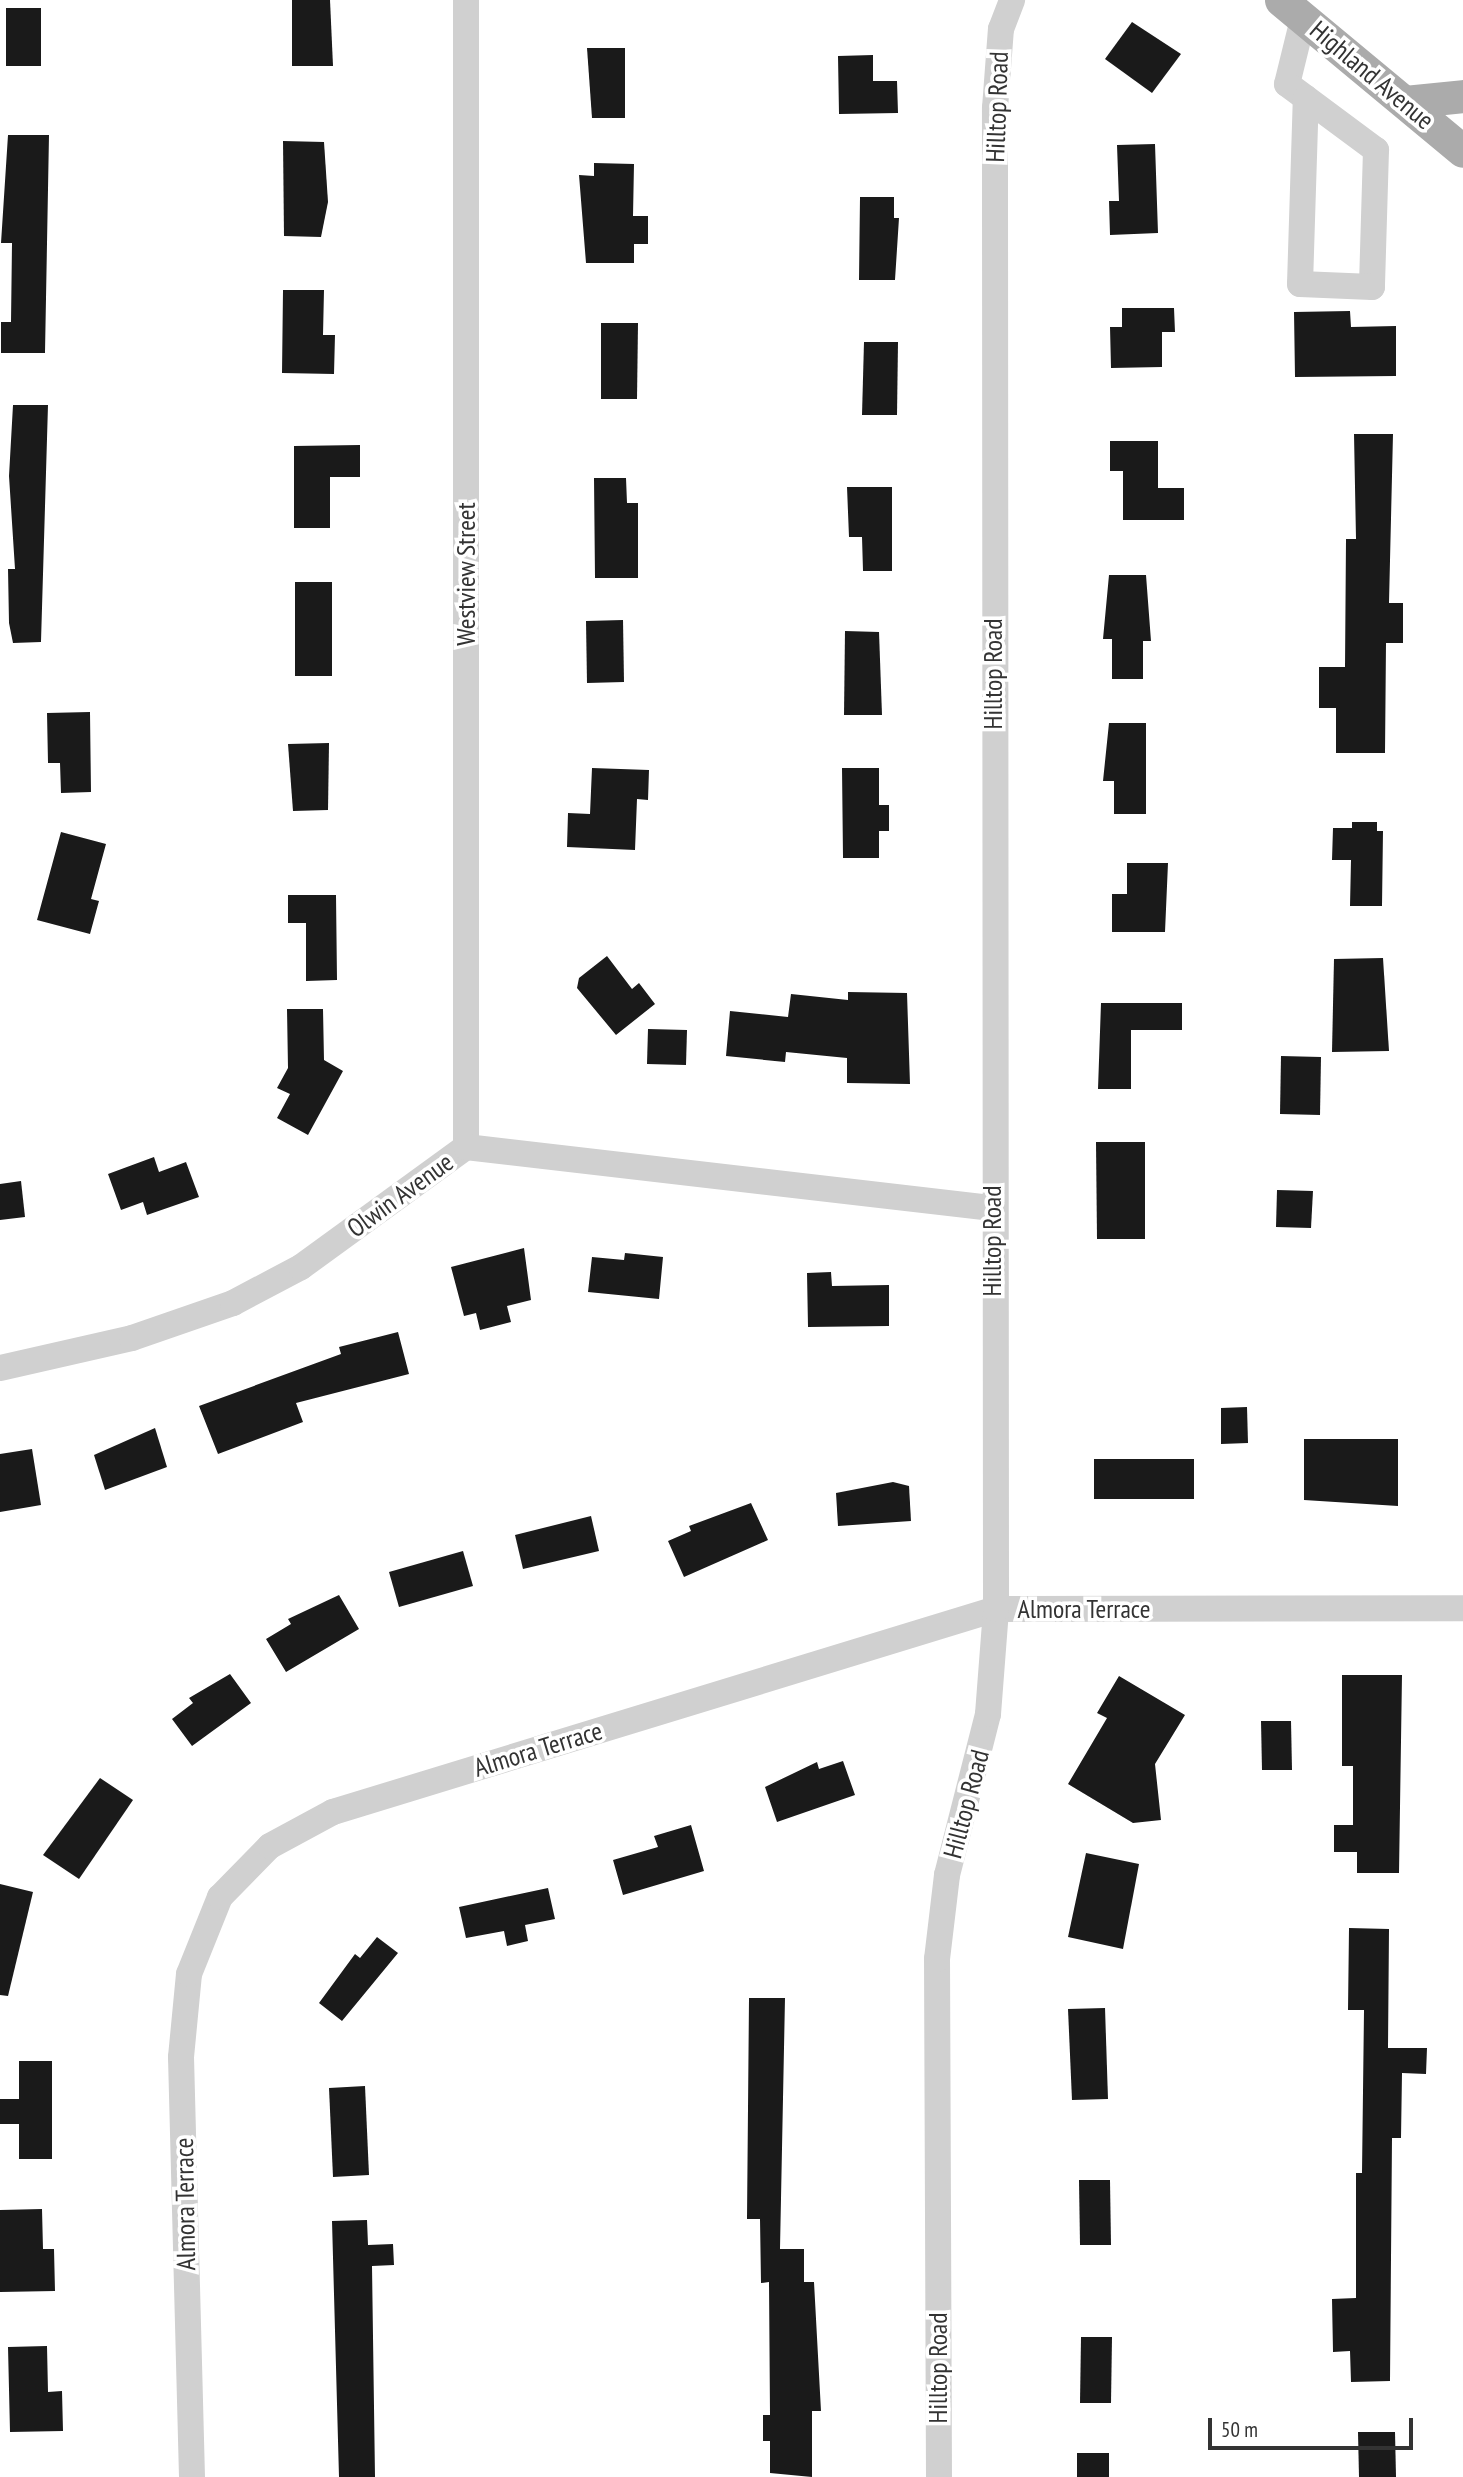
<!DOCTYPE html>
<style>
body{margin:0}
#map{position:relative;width:1463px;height:2477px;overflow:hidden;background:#fff;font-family:"PT Sans Narrow",sans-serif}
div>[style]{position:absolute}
.building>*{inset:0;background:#1a1a1a}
.minor>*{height:26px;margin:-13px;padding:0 13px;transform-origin:13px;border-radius:13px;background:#d0d0d0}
.major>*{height:33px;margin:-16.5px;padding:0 16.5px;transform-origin:16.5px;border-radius:16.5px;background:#ababab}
span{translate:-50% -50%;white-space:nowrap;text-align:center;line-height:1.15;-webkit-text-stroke:7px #fff;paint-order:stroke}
.street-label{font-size:26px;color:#333}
.scale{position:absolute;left:1208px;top:2418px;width:205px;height:32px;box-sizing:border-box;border:4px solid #333;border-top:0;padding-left:9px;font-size:21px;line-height:24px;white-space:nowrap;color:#333;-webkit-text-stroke:5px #fff;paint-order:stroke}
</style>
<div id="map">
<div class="building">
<i style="clip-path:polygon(292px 0,330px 0,333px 66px,292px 66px)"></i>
<i style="clip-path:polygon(6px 8px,41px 8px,41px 66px,6px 66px)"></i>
<i style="clip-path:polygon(1132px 22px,1181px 54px,1152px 93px,1105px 59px)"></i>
<i style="clip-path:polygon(587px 48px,625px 48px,625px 118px,592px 118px)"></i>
<i style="clip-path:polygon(873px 55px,873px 81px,897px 81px,898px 113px,839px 114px,838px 56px)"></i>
<i style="clip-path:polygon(8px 135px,49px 135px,45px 353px,1px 353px,1px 322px,11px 322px,12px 243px,1px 243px)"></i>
<i style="clip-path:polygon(283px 141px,324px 142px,328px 202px,321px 237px,284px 236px)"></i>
<i style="clip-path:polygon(1155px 144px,1158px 233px,1110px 235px,1109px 201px,1119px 201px,1117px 145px)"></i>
<i style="clip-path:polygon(594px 163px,634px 164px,633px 216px,648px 216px,648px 244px,634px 244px,634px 263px,586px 263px,579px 175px,594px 176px)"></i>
<i style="clip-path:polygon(860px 197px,894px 197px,894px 218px,899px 218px,895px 280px,859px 280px)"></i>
<i style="clip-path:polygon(283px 290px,324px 290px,323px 335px,335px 335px,334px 374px,282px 373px)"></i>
<i style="clip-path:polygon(1122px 308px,1174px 308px,1175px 332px,1162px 332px,1162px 367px,1111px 368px,1110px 327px,1122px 327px)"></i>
<i style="clip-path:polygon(1350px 311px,1351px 327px,1396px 326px,1396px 376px,1295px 377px,1294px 312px)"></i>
<i style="clip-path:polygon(601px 323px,638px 323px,637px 399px,601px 399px)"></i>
<i style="clip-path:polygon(864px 342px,898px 342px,897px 415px,862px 415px)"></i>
<i style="clip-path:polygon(13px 405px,48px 405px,41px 642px,13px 643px,9px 623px,8px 569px,15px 569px,9px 476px)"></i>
<i style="clip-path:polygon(1354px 434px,1393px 434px,1389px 603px,1403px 603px,1403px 643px,1386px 643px,1385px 753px,1336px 753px,1336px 708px,1319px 708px,1319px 667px,1345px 667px,1346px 539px,1356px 539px)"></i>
<i style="clip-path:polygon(1110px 441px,1158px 441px,1158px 488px,1184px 488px,1184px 520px,1123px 520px,1123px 471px,1110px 471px)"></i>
<i style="clip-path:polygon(360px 445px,360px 477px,330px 477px,330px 528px,294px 528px,294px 446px)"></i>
<i style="clip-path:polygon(594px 478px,626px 478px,627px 503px,638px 503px,638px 578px,595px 578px)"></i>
<i style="clip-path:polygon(847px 487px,892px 487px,892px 571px,863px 571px,862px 537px,849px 537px)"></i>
<i style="clip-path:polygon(1109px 575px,1146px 575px,1151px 641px,1143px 641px,1143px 679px,1112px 679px,1112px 639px,1103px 639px)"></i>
<i style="clip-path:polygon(295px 582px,332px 582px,332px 676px,295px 676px)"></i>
<i style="clip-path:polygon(623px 620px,624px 682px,587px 683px,586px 621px)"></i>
<i style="clip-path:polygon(845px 631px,879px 632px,882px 715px,844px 715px)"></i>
<i style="clip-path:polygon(90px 712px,91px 792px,61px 793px,60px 763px,48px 763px,47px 713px)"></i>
<i style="clip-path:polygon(1109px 723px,1146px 723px,1146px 814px,1114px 814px,1114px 781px,1103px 781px)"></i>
<i style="clip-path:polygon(329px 743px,328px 810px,293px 811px,288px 744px)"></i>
<i style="clip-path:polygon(592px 768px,649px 770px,648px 800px,637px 799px,635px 850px,567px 847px,568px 813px,590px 814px)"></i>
<i style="clip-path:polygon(842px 768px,879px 768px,879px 805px,889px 805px,889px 831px,879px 831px,879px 858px,843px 858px)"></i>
<i style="clip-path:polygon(1352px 822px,1377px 822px,1377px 831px,1383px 831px,1382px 906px,1350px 906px,1351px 860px,1332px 860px,1333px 828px,1352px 828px)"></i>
<i style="clip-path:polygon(61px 832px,106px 844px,91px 899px,99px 901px,90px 934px,37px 920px)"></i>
<i style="clip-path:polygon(1127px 863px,1168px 863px,1165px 932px,1112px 932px,1112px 894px,1127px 894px)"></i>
<i style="clip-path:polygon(288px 895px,336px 895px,337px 980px,306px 981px,306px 923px,288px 923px)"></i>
<i style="clip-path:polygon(607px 956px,632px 989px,639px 983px,655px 1004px,616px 1035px,577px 988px,579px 978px)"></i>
<i style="clip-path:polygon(1383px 958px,1389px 1051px,1332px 1052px,1334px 959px)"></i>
<i style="clip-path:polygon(848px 992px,907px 993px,910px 1084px,847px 1083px,847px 1058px,786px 1052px,785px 1062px,726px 1056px,730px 1011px,788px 1017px,791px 994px,848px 1000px)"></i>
<i style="clip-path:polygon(1101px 1003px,1182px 1003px,1182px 1030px,1131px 1030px,1131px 1089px,1098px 1089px)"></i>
<i style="clip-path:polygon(287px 1009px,323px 1009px,324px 1060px,343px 1071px,308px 1135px,277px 1118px,290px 1094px,277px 1088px,288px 1068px)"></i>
<i style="clip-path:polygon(648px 1029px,687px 1030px,686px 1065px,647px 1064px)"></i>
<i style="clip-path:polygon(1281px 1056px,1321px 1057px,1320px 1115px,1280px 1114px)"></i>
<i style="clip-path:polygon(1096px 1142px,1145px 1142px,1145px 1239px,1097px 1239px)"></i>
<i style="clip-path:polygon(154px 1157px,159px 1172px,186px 1162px,199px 1197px,147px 1215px,143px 1202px,121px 1210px,108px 1174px)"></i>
<i style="clip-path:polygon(21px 1181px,25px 1217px,0 1220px,0 1184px)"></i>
<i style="clip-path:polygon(1277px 1190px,1313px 1191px,1311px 1228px,1276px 1227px)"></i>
<i style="clip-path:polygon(524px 1248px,531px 1300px,507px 1306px,511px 1322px,480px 1330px,476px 1313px,464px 1316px,451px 1267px)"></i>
<i style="clip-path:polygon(625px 1253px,663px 1257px,659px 1299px,588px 1292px,592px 1257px,624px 1260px)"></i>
<i style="clip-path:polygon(831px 1272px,832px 1286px,889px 1285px,889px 1326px,808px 1327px,807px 1273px)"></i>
<i style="clip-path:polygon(398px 1332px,409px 1374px,296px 1403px,303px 1422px,218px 1454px,199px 1406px,341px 1354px,339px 1347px)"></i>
<i style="clip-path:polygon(1247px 1407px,1248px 1443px,1221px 1444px,1221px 1408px)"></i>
<i style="clip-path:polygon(155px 1428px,167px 1467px,105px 1490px,94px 1455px)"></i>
<i style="clip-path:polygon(1304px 1439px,1398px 1439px,1398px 1506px,1304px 1500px)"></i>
<i style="clip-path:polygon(32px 1449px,41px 1505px,0 1512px,0 1454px)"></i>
<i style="clip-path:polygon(1094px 1459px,1194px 1459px,1194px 1499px,1094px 1499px)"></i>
<i style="clip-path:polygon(893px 1482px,909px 1486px,911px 1521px,838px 1526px,836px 1493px)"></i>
<i style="clip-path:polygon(751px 1503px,768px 1540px,684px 1577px,668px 1541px,691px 1531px,689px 1526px)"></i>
<i style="clip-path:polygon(591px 1516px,599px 1551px,523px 1569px,515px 1535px)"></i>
<i style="clip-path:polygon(463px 1551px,473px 1586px,399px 1607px,389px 1572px)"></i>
<i style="clip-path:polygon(339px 1595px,359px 1629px,286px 1672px,266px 1639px,291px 1624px,288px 1619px)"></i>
<i style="clip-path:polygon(230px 1674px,251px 1703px,192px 1746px,172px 1719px,193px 1703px,189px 1698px)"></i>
<i style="clip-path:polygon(1342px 1675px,1402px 1675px,1399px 1873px,1357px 1873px,1357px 1852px,1334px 1852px,1334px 1825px,1353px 1825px,1353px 1766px,1342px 1766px)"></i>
<i style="clip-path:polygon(1119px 1676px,1185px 1715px,1155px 1764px,1161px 1820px,1133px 1823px,1068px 1784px,1107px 1718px,1097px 1713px)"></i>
<i style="clip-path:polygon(1261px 1721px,1291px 1721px,1292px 1770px,1262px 1770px)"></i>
<i style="clip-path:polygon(843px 1761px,855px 1795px,777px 1822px,765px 1787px,817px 1762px,819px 1769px)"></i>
<i style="clip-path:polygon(100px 1778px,133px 1800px,79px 1879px,43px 1855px)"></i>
<i style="clip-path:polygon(691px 1825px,704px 1871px,623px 1895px,613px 1860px,658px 1847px,654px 1836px)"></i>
<i style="clip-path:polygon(1086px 1853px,1139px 1864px,1123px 1949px,1068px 1937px)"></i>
<i style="clip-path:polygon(0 1884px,33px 1892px,8px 1996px,0 1995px)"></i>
<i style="clip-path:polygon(548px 1888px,555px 1919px,525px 1925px,528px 1941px,507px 1946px,504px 1931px,466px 1938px,459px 1907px)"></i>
<i style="clip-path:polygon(1349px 1928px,1389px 1929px,1388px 2048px,1427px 2048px,1426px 2074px,1402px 2073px,1401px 2138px,1392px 2138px,1390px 2381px,1351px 2382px,1350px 2351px,1333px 2352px,1332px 2299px,1356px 2298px,1356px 2173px,1362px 2173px,1364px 2010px,1348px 2010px)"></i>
<i style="clip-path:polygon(377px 1937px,398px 1953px,342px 2021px,319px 2003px,355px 1954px,360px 1958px)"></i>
<i style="clip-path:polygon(749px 1998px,785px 1998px,780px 2249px,804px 2249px,804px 2282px,814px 2282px,821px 2411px,812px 2411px,812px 2477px,770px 2473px,770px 2441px,763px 2441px,763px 2415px,770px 2415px,769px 2282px,761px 2283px,760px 2219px,747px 2219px)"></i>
<i style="clip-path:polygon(1105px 2008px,1108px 2099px,1072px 2100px,1068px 2009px)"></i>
<i style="clip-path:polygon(19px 2061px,52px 2061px,52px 2159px,19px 2159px,19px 2124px,0 2124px,0 2099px,19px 2099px)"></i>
<i style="clip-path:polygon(365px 2086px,369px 2175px,333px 2177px,329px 2088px)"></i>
<i style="clip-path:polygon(1079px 2180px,1110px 2180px,1111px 2245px,1080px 2245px)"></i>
<i style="clip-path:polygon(42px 2209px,43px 2249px,54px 2249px,55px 2291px,0 2292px,0 2210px)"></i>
<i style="clip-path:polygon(367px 2220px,368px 2245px,393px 2244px,394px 2265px,372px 2266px,375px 2477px,339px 2477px,332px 2221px)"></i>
<i style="clip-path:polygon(1081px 2337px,1112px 2337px,1111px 2403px,1080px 2403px)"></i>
<i style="clip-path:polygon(47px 2346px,48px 2392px,62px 2391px,63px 2431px,10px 2432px,8px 2347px)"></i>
<i style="clip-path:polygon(1358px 2432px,1395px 2432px,1396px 2477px,1359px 2477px)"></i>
<i style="clip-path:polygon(1077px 2453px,1109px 2453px,1109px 2477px,1077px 2477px)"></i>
</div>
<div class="minor">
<i style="left:1303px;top:19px;width:67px;rotate:103.8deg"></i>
<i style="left:1287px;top:84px;width:111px;rotate:36.6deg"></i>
<i style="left:1376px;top:150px;width:137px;rotate:91.7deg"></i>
<i style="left:1372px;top:287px;width:72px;rotate:-177.6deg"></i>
<i style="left:1300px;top:284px;width:186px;rotate:-88.2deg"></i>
<i style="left:466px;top:1147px;width:1147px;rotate:-90deg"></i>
<i style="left:0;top:1368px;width:135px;rotate:-12.8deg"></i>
<i style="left:132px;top:1338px;width:107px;rotate:-19.1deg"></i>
<i style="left:233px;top:1303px;width:77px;rotate:-27.9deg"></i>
<i style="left:301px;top:1267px;width:204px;rotate:-36deg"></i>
<i style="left:466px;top:1147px;width:530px;rotate:6.62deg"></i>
<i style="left:192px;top:2477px;width:420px;rotate:-91.5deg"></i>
<i style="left:181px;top:2057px;width:83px;rotate:-84.5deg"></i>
<i style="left:189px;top:1974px;width:83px;rotate:-68.1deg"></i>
<i style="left:220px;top:1897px;width:71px;rotate:-45.6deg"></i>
<i style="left:270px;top:1846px;width:72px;rotate:-28.4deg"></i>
<i style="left:333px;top:1812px;width:693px;rotate:-17.02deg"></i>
<i style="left:996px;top:1609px;width:467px;rotate:-0.1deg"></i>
<i style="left:939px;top:2477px;width:518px;rotate:-90.22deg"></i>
<i style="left:937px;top:1959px;width:85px;rotate:-83.2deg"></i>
<i style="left:947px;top:1875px;width:166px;rotate:-75.7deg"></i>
<i style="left:988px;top:1714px;width:105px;rotate:-85.6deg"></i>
<i style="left:996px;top:1609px;width:1501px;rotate:-90.04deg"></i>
<i style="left:995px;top:108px;width:79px;rotate:-85.7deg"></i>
<i style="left:1001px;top:29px;width:31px;rotate:-69deg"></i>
</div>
<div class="major">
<i style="left:1281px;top:0;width:236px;rotate:39.7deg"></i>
<i style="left:1405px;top:102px;width:58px;rotate:-5.9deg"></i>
</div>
<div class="street-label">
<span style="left:1372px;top:75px;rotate:40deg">Highland Avenue</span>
<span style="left:997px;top:107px;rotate:-88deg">Hilltop Road</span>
<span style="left:466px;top:574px;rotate:-90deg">Westview Street</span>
<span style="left:993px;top:674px;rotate:-90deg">Hilltop Road</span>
<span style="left:400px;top:1195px;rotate:-36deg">Olwin Avenue</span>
<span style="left:992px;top:1241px;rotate:-90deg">Hilltop Road</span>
<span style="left:1084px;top:1609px">Almora Terrace</span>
<span style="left:538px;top:1749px;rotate:-17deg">Almora Terrace</span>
<span style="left:966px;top:1804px;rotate:-75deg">Hilltop Road</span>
<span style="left:185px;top:2204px;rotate:-91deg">Almora Terrace</span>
<span style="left:938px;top:2368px;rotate:-90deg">Hilltop Road</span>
</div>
<div class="scale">50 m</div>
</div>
